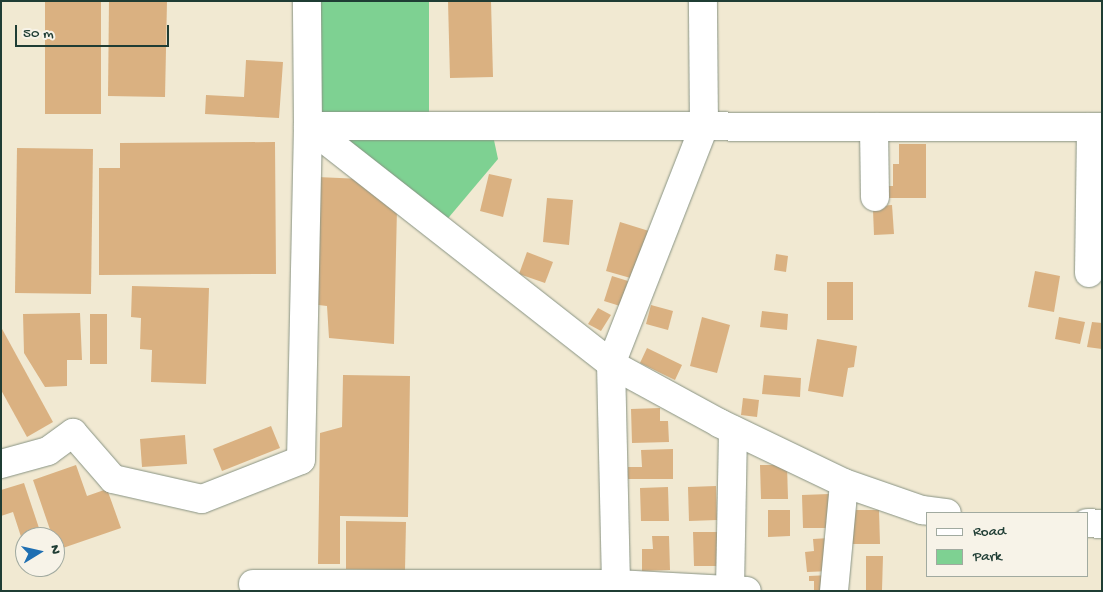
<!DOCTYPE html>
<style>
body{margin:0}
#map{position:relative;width:1103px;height:592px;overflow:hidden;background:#f1e9d2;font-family:"Gochi Hand",sans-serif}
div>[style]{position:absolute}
.green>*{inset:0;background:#7ed192}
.building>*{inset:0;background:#dab181}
.roads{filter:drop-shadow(0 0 1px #889383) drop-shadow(0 0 1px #889383)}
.minor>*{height:28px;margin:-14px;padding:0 14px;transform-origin:14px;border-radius:14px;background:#fff}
span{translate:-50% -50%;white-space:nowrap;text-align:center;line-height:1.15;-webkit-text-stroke:4px #f7f3e8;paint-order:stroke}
.frame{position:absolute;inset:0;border:2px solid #1f3d34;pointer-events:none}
.legend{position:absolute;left:926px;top:512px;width:162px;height:65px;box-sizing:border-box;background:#f7f3e8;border:1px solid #a1aaa0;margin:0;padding:6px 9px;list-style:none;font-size:15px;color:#1f3d34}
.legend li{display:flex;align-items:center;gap:10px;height:25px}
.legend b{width:25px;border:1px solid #a1aaa0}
.north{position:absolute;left:15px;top:527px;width:50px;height:50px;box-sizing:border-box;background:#f7f3e8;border:1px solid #a1aaa0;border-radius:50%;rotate:81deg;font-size:14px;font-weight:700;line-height:20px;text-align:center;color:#1f3d34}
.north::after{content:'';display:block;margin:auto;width:18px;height:22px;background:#1f6fb2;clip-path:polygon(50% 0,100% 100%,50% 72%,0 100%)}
.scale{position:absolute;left:15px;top:25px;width:154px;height:22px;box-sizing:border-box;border:2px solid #1f3d34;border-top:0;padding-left:6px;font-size:15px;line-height:18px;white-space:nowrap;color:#1f3d34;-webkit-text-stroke:4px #f7f3e8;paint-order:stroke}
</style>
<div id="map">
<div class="green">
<i style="clip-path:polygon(307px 1px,429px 1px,429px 126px,308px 126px)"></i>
<i style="clip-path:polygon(491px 126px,498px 159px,439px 229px,317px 133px)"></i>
</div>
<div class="building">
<i style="clip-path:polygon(45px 1px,101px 1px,101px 114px,45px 114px)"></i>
<i style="clip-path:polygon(109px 1px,167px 1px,165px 97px,108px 96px)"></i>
<i style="clip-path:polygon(448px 1px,491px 1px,493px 77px,450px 78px)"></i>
<i style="clip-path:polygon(246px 60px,283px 62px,279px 118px,205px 114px,206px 95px,244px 97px)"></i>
<i style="clip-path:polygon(275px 142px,276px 274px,99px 275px,99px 168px,120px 168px,120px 143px)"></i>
<i style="clip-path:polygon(899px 144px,926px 144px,926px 198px,886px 198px,886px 186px,893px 186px,893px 164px,899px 164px)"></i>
<i style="clip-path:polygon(17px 148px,93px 149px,91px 294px,15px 293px)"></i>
<i style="clip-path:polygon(489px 174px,512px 179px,503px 217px,480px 211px)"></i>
<i style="clip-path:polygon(317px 177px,362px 179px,397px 208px,394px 344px,329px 338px,327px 306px,310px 304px)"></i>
<i style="clip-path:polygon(547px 198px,573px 200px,569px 245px,543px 242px)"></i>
<i style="clip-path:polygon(892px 205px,894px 234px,874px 235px,873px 210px,877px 206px)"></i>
<i style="clip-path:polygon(620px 222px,649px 231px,634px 279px,606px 271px)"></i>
<i style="clip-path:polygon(527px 252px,553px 262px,545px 283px,519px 274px)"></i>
<i style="clip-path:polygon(776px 254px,788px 256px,786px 272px,774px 270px)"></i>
<i style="clip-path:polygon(1035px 271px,1060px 276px,1054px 312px,1028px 307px)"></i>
<i style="clip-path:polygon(612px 276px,628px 281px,620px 306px,604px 301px)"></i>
<i style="clip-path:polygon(827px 282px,853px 282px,853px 320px,827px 320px)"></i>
<i style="clip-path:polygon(132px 286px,209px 288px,206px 384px,151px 382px,152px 350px,140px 349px,141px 318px,131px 317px)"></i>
<i style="clip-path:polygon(651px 305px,673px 311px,668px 330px,646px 324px)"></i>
<i style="clip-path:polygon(598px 308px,611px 315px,601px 331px,588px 324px)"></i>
<i style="clip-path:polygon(762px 311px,788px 314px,787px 330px,760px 327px)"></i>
<i style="clip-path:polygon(80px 313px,82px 360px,67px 360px,67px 386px,45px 387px,24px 353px,23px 314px)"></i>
<i style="clip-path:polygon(90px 314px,107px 314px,107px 364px,90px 364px)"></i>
<i style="clip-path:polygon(702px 317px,730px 325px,717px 373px,690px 366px)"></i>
<i style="clip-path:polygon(1059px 317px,1085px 322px,1080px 344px,1055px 339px)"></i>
<i style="clip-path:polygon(1092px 322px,1102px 323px,1102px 349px,1087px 347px)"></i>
<i style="clip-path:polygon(1px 327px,53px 422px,27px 437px,1px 390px)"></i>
<i style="clip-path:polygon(817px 339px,857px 346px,854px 367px,848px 368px,843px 397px,808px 391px)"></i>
<i style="clip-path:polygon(647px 348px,682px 365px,675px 380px,640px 363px)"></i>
<i style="clip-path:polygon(343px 375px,410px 376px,408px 517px,340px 516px,340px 564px,318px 564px,320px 433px,342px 427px)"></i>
<i style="clip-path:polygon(764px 375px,801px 378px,800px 397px,762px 394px)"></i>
<i style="clip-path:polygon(743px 398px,759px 400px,757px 417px,741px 415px)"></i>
<i style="clip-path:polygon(660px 408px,660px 421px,668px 421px,669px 442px,632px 443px,631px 409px)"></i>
<i style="clip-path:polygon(271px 426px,280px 448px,222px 471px,213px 449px)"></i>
<i style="clip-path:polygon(185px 435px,187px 464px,142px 467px,140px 439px)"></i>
<i style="clip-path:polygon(673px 449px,673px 479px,628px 479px,628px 467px,642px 467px,641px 450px)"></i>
<i style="clip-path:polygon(76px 465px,87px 496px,107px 489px,121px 528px,57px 550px,33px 480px)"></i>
<i style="clip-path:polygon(760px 465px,787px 465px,788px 499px,761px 499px)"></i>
<i style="clip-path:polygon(24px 483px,42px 537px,25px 537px,25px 549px,13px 512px,1px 516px,1px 490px)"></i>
<i style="clip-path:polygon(716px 486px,717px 520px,689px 521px,688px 487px)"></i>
<i style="clip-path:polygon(668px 487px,669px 521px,641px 521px,640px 488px)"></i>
<i style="clip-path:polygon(829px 494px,830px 528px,803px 528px,802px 495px)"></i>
<i style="clip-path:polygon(768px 510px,790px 510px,790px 536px,768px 537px)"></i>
<i style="clip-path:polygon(852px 510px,879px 510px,880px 544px,852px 544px)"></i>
<i style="clip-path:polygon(346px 521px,406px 522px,405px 570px,346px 569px)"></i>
<i style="clip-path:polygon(693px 532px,721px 532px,722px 566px,694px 566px)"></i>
<i style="clip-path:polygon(652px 536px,669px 536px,670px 570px,642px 571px,642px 549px,653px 549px)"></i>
<i style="clip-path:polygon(829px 538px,831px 571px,807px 572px,805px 552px,814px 551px,813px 539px)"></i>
<i style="clip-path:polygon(866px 556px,883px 556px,882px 590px,866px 590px)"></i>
<i style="clip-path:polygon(831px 575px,832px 591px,814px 591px,814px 581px,809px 581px,809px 576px)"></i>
</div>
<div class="roads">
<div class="minor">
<i style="left:308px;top:126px;width:794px;rotate:0.07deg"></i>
<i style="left:308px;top:126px;width:385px;rotate:38.1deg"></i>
<i style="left:611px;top:364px;width:123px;rotate:28.6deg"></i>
<i style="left:719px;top:423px;width:139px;rotate:25.6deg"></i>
<i style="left:844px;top:483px;width:83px;rotate:19.1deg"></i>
<i style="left:922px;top:510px;width:25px;rotate:7deg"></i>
<i style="left:874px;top:127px;width:70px;rotate:89.2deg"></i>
<i style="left:1089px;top:273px;width:146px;rotate:-89.2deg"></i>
<i style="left:1px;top:464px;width:49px;rotate:-15.5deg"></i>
<i style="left:48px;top:451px;width:31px;rotate:-36deg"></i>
<i style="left:73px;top:433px;width:61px;rotate:49deg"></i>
<i style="left:113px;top:479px;width:91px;rotate:12.7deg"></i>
<i style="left:202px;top:499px;width:106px;rotate:-21.5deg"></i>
<i style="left:301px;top:460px;width:334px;rotate:-88.8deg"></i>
<i style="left:308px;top:126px;width:125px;rotate:-90.5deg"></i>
<i style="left:1087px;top:523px;width:15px;rotate:4deg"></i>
<i style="left:253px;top:584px;width:363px"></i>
<i style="left:616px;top:584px;width:131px;rotate:3.1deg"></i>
<i style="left:616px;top:584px;width:220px;rotate:-91.3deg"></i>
<i style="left:611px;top:364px;width:255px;rotate:-68.6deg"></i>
<i style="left:704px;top:127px;width:126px;rotate:-90.5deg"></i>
<i style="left:730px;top:588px;width:158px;rotate:-88.9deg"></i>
<i style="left:834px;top:591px;width:108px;rotate:-84.7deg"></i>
</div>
</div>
<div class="frame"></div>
<ul class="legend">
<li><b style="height:6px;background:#fff"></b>Road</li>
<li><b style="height:14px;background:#7ed192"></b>Park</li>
</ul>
<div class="north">N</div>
<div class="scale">50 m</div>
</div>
